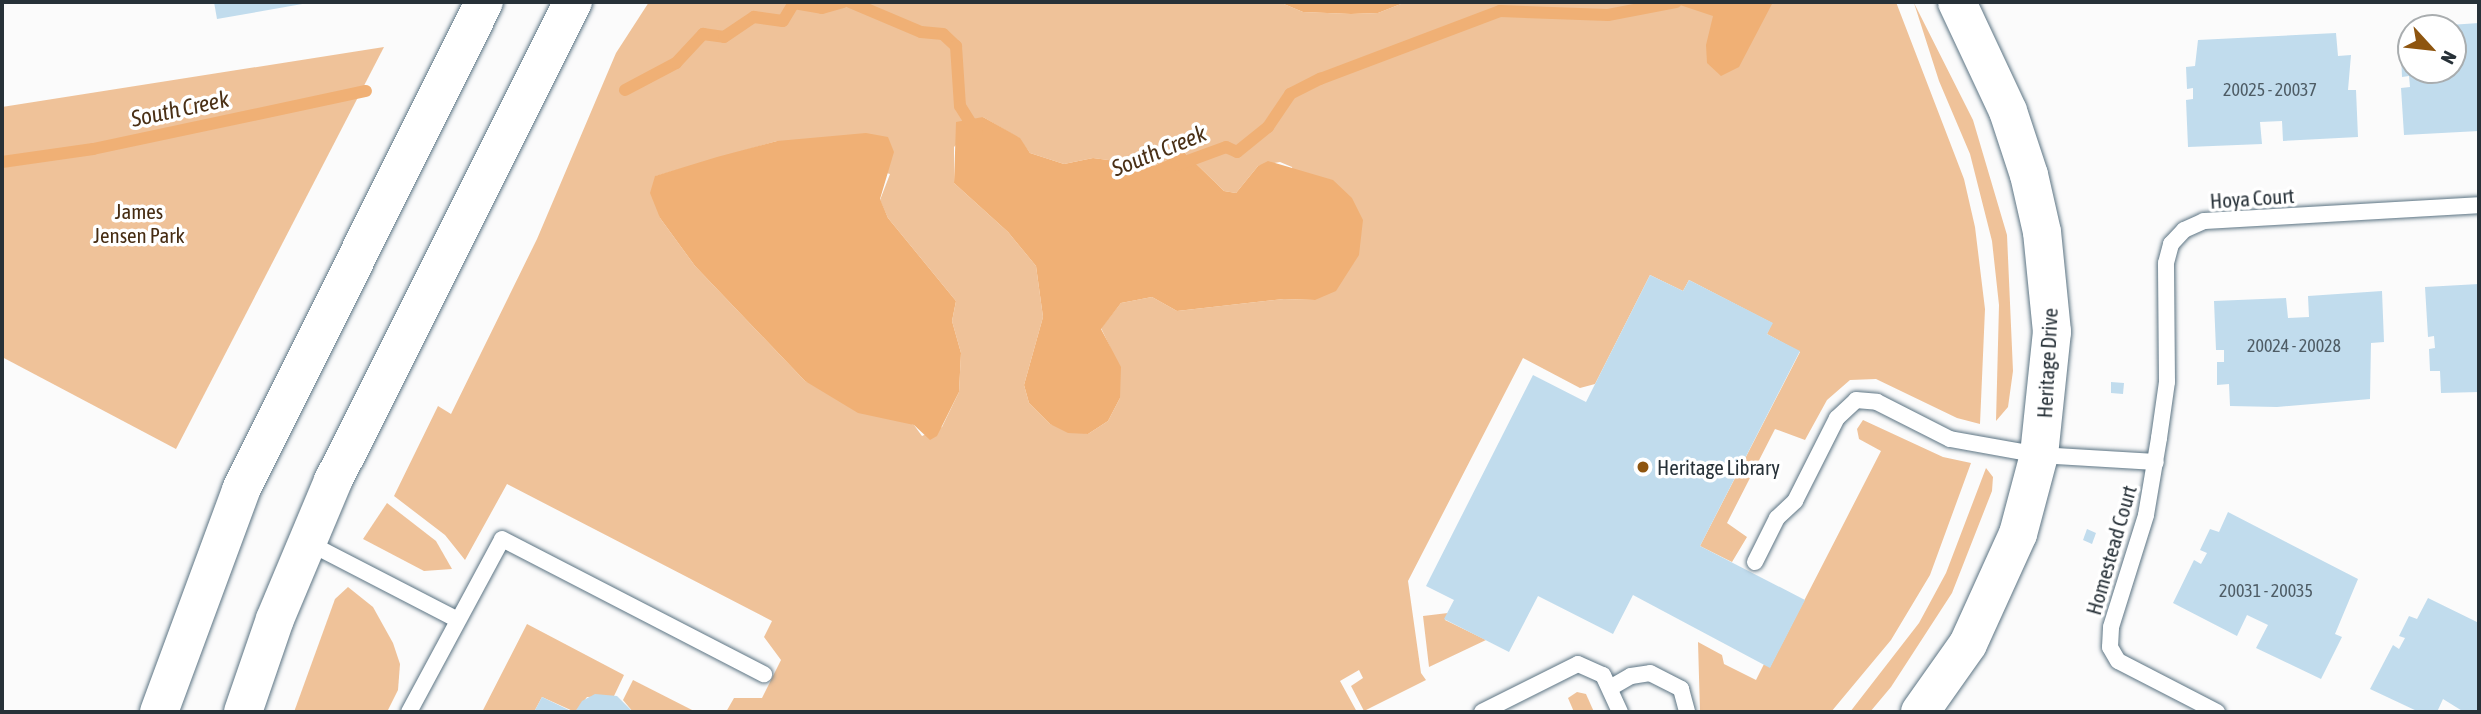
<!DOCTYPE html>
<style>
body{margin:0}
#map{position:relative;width:2481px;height:714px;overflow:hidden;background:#fbfbfb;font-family:"Asap Condensed",sans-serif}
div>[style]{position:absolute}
.green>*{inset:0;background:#efc299}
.water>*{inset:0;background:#f0b075}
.stream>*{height:12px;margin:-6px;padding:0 6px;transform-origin:6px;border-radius:6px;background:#f0b075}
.building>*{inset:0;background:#c1dced}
.roads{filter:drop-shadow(0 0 2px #5d7584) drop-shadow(0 0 2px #5d7584)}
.service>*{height:16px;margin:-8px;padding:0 8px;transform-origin:8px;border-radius:8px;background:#fff}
.tertiary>*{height:38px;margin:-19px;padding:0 19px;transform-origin:19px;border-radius:19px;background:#fff}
.secondary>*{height:38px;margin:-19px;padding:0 19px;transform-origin:19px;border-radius:19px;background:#fff}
.dots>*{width:19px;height:19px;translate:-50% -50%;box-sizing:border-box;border:4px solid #fff;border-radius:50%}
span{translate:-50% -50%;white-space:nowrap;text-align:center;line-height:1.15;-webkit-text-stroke:7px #fff;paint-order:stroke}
.number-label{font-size:18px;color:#4e5c65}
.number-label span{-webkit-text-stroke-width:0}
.street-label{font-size:21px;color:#273138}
.park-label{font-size:21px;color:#462c12}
.poi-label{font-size:21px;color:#273138}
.left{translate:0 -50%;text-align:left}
.water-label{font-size:23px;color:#4a3016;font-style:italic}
.frame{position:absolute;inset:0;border:4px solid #273138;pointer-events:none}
.north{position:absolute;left:2397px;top:14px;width:70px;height:70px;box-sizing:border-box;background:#fff;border:2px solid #a9adaf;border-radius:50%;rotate:117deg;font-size:19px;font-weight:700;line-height:28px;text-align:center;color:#273138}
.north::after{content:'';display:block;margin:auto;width:24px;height:32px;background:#8e550f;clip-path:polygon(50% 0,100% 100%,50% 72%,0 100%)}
</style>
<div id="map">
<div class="green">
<i style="clip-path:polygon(evenodd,649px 2px,1279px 2px,1303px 12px,1351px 14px,1378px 13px,1406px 2px,1896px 2px,1964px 179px,1975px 227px,1985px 309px,1980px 424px,1957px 418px,1876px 379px,1850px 380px,1827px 400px,1805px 440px,1775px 429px,1727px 523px,1747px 537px,1732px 562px,1700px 546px,1800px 352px,1767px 334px,1772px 323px,1689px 280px,1683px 291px,1650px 275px,1595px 384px,1580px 388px,1523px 358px,1408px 581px,1421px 673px,1426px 680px,1364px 711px,1351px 686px,1363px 678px,1359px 670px,1340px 681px,1357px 712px,726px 712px,734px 698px,762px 698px,781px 660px,764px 637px,772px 621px,507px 484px,465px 560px,445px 535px,394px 496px,438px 406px,451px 414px,537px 239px,616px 53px,649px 2px,983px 117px,1019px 138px,1030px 153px,1064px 164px,1093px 158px,1154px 166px,1184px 152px,1224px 191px,1236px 193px,1258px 166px,1280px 162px,1292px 167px,1315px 300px,1284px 299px,1177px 311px,1152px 297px,1121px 303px,1101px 328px,1110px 347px,1120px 398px,1108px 421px,1088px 434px,1050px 424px,1029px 403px,1024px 385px,1043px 317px,1036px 266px,1008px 232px,954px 183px,954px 147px,983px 117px,649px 2px,777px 141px,890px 174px,880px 200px,888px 218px,956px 301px,952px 321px,961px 353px,959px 392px,942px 427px,922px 436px,914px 425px,805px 381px,695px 266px,660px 218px,656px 176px,777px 141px)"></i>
<i style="clip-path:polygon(1914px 3px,1973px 120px,2007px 235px,2013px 371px,2008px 407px,1996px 421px,1999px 305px,1992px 241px,1970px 154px,1939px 81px)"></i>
<i style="clip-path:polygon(384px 47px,176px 449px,2px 357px,2px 107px)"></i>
<i style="clip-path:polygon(1863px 420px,1943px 457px,1971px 463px,1930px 575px,1891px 640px,1831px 712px,1700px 712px,1698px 642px,1722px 655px,1724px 664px,1756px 680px,1764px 664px,1770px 667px,1881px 451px,1859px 439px,1857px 429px)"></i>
<i style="clip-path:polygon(1986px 468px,1993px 477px,1992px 491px,1952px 593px,1891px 687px,1870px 712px,1850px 712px,1919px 623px,1946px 573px)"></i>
<i style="clip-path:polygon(387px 503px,436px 541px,452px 569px,424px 571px,363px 539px)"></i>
<i style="clip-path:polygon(348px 587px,373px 607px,393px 643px,400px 664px,398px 690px,387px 712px,294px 712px,335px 599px)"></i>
<i style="clip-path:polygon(1448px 613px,1445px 620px,1486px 640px,1429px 667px,1423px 616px)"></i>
<i style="clip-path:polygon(527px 624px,624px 675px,614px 696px,587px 697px,575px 712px,542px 697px,534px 712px,482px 712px)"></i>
<i style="clip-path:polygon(633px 680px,696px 712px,633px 712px,623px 700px)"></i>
<i style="clip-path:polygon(1577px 692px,1586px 694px,1594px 712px,1574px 712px,1568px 698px)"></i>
</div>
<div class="water">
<i style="clip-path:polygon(1279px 2px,1406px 2px,1378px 13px,1351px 14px,1303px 12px)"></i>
<i style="clip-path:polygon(1671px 2px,1773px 2px,1739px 67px,1721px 76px,1707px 63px,1706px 45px,1713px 16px)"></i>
<i style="clip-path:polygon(983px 117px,1020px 138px,1030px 153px,1064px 164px,1093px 158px,1154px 166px,1184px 152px,1224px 191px,1236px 193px,1258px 166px,1268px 161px,1333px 180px,1352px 198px,1363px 220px,1359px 255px,1336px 291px,1315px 300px,1284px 299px,1177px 311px,1152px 297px,1121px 303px,1101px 329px,1121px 367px,1120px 398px,1108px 421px,1088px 434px,1068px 433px,1050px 424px,1029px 403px,1024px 385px,1043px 317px,1036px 266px,1008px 232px,954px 183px,956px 122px)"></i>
<i style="clip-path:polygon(866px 133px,888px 137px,894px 152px,880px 199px,888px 218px,956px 301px,952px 321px,961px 353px,959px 392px,937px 436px,930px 440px,914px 425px,858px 413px,805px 381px,695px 266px,660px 218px,650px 193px,655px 176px,717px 157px,777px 141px)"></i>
</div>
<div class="stream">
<i style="left:850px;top:2px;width:77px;rotate:22.9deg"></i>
<i style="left:921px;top:32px;width:22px;rotate:5deg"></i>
<i style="left:943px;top:34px;width:18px;rotate:43deg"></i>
<i style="left:956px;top:46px;width:60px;rotate:86.2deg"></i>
<i style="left:960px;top:106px;width:32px;rotate:58deg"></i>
<i style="left:625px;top:90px;width:58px;rotate:-27.9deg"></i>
<i style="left:676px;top:63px;width:40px;rotate:-47deg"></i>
<i style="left:703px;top:34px;width:21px;rotate:8deg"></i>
<i style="left:724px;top:37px;width:36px;rotate:-34deg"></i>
<i style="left:754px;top:17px;width:29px;rotate:8deg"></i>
<i style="left:783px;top:21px;width:21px;rotate:-59deg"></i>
<i style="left:794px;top:3px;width:28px;rotate:10deg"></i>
<i style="left:822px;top:8px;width:22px;rotate:-16deg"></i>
<i style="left:2px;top:162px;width:92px;rotate:-8.1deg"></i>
<i style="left:93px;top:149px;width:279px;rotate:-12deg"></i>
<i style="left:1177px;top:165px;width:52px;rotate:-20.2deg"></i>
<i style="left:1226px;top:147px;width:12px;rotate:24deg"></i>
<i style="left:1237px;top:152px;width:40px;rotate:-39deg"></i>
<i style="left:1268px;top:127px;width:40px;rotate:-56deg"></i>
<i style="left:1290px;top:94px;width:34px;rotate:-27deg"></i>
<i style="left:1320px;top:79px;width:192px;rotate:-20.7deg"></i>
<i style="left:1500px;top:11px;width:108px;rotate:2.1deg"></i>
<i style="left:1608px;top:15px;width:69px;rotate:-10.8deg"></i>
</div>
<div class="building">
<i style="clip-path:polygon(214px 2px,308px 2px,308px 3px,217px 19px)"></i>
<i style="clip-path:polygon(2479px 23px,2479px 131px,2404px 135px,2401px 88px,2410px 87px,2409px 76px,2402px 77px,2401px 53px,2411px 52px,2411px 70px,2453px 70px,2453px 28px,2435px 26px)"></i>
<i style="clip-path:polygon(2336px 33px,2338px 56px,2351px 55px,2348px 90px,2356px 90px,2358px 137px,2283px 141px,2282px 121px,2260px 122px,2262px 144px,2188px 147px,2186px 100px,2193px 99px,2193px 88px,2187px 89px,2186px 67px,2195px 66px,2198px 40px)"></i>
<i style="clip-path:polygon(1650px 275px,1683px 291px,1689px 280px,1773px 323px,1767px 334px,1800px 351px,1700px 546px,1805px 600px,1770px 668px,1633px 595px,1613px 634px,1538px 596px,1509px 652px,1444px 619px,1454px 600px,1426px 586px,1533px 375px,1586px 402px)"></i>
<i style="clip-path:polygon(2479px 284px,2479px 392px,2441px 393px,2440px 371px,2430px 371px,2429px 349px,2435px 348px,2434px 336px,2428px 337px,2425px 287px)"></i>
<i style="clip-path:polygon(2382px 291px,2384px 342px,2371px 343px,2370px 399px,2277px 407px,2230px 406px,2229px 384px,2217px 385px,2217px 362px,2224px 362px,2224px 350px,2216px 350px,2214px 301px,2286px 298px,2288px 318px,2309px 317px,2308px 296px)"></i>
<i style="clip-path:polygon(2111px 382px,2124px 383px,2123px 394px,2111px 393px)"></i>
<i style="clip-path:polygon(2228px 512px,2358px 579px,2335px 634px,2342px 637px,2321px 679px,2256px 648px,2268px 625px,2247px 615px,2237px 636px,2173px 603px,2194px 560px,2201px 564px,2207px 553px,2200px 550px,2210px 529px,2219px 532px)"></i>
<i style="clip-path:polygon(2087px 529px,2096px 533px,2092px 544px,2083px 540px)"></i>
<i style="clip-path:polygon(2428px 598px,2479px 623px,2479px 712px,2464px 712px,2443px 699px,2437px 712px,2419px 712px,2370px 689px,2393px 645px,2399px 649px,2405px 638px,2399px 636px,2409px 616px,2417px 619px)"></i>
<i style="clip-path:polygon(595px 694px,617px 696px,633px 712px,575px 712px,582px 701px)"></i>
<i style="clip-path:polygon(542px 697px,573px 712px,534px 712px)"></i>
</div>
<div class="roads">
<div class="service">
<i style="left:307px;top:542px;width:168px;rotate:27.3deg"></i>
<i style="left:1755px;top:562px;width:49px;rotate:-63.4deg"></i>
<i style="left:1777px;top:518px;width:25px;rotate:-43deg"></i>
<i style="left:1795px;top:501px;width:93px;rotate:-63.2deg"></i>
<i style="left:1837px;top:418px;width:26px;rotate:-43deg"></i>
<i style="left:1856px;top:400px;width:21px;rotate:5deg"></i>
<i style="left:1877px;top:402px;width:82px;rotate:26.9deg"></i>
<i style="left:1950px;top:439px;width:90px;rotate:10.2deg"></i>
<i style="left:2039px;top:455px;width:117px;rotate:3.4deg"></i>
<i style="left:1610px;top:688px;width:24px;rotate:-30deg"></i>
<i style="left:1631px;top:676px;width:19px;rotate:-9deg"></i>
<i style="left:1650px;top:673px;width:35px;rotate:27deg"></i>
<i style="left:1681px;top:689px;width:24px;rotate:75deg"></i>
<i style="left:409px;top:712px;width:196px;rotate:-61.7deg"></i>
<i style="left:502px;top:539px;width:295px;rotate:27.3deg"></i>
<i style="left:1482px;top:712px;width:107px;rotate:-26.6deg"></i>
<i style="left:1578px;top:664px;width:27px;rotate:24deg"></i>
<i style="left:1603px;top:675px;width:41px;rotate:65.3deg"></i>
<i style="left:2217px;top:712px;width:111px;rotate:-152.7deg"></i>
<i style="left:2118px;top:661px;width:16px;rotate:-120deg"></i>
<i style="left:2110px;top:647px;width:20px;rotate:-87deg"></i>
<i style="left:2111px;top:627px;width:117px;rotate:-72.6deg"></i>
<i style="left:2146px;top:515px;width:78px;rotate:-80.4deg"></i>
<i style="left:2159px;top:438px;width:57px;rotate:-81.9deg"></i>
<i style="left:2167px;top:382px;width:119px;rotate:-90.5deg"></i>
<i style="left:2166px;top:263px;width:20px;rotate:-75deg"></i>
<i style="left:2171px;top:244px;width:19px;rotate:-47deg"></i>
<i style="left:2184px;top:230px;width:22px;rotate:-24deg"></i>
<i style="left:2204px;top:221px;width:275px;rotate:-3.3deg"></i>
</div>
<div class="tertiary">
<i style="left:1920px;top:712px;width:83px;rotate:-54.8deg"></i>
<i style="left:1968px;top:644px;width:121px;rotate:-65.6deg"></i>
<i style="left:2018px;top:534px;width:82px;rotate:-75.1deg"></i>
<i style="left:2039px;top:455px;width:124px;rotate:-84deg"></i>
<i style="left:2052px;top:332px;width:100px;rotate:-95.7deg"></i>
<i style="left:2042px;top:232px;width:58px;rotate:-102.8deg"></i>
<i style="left:2029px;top:175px;width:67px;rotate:-108.2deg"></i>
<i style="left:2008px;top:111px;width:120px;rotate:-115.1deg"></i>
</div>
<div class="secondary">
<i style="left:159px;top:712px;width:237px;rotate:-69.7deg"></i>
<i style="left:241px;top:490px;width:545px;rotate:-63.53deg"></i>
<i style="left:243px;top:712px;width:98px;rotate:-71deg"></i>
<i style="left:275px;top:619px;width:150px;rotate:-67.2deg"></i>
<i style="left:333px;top:481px;width:536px;rotate:-63.39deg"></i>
</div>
</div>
<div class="dots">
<i style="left:1643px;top:467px;background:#8e550f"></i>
</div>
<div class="number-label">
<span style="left:2270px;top:90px">20025 - 20037</span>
<span style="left:2294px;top:346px">20024 - 20028</span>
<span style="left:2266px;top:591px">20031 - 20035</span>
</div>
<div class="street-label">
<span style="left:2252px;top:198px;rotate:-4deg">Hoya Court</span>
<span style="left:2047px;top:363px;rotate:-87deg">Heritage Drive</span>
<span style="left:2111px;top:550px;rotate:-74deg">Homestead Court</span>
</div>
<div class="park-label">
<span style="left:139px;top:223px">James<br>Jensen Park</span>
</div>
<div class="poi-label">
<span class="left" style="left:1657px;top:467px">Heritage Library</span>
</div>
<div class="water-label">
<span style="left:180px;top:109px;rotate:-12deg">South Creek</span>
<span style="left:1159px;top:151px;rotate:-22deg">South Creek</span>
</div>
<div class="frame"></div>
<div class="north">N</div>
</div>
